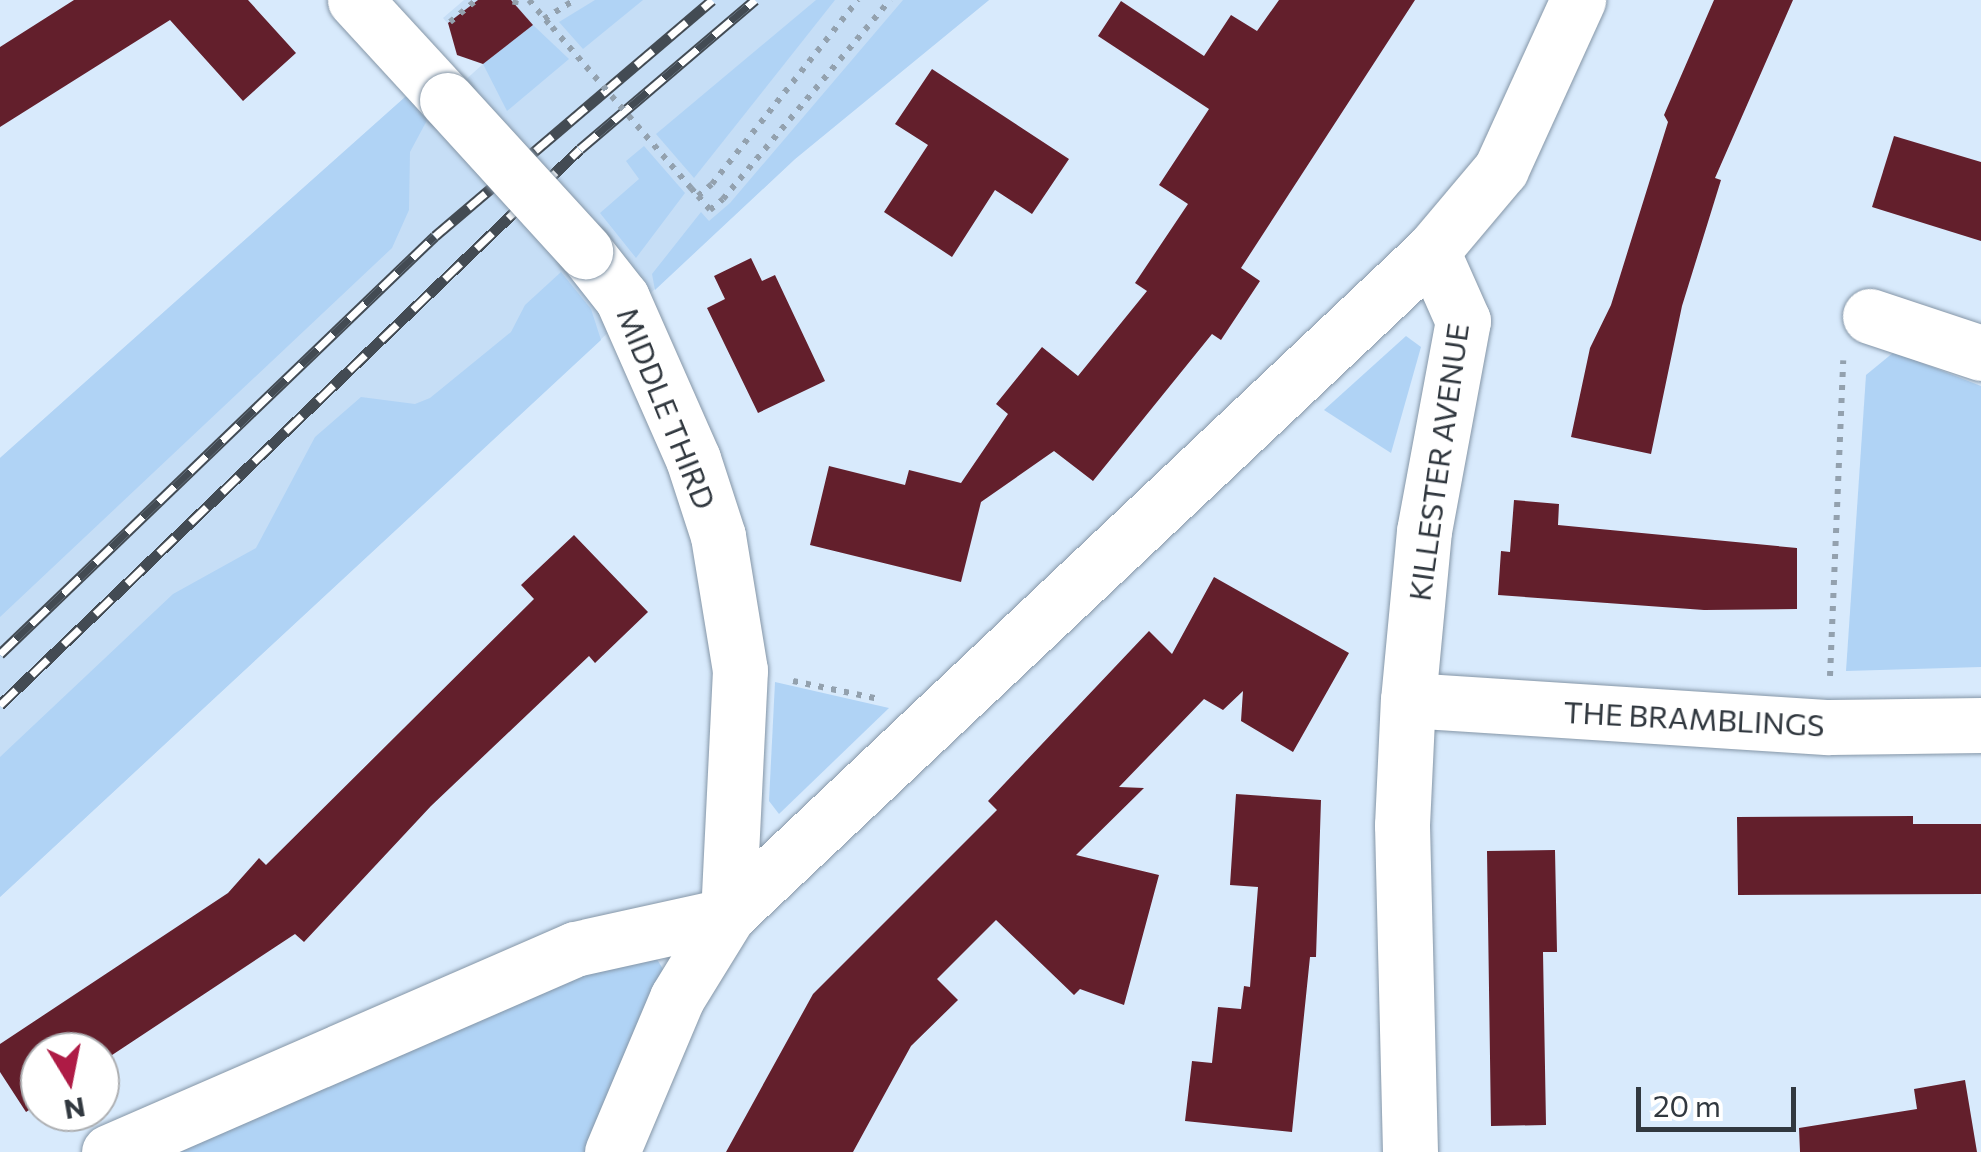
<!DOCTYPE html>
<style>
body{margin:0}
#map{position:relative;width:1981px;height:1152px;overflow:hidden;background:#d8eafc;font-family:Commissioner,sans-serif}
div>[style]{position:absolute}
.built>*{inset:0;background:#c6def6}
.green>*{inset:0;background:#b0d3f5}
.building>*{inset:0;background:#631f2c}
.path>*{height:6px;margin-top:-3px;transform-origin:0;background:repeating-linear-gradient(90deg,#93a1ae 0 5px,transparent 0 13px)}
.roads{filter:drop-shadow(0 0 2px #8596a7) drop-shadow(0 0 2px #8596a7)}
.minor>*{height:55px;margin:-27.5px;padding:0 27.5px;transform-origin:27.5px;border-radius:27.5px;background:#fff}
.rail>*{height:11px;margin-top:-5.5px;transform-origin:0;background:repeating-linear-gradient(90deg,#fff 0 22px,#434b53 0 44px);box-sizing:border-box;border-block:2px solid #434b53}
.path-bridge>*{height:6px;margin-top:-3px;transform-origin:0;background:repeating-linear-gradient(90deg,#93a1ae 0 5px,transparent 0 13px)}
.bridges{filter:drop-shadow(0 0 2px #8596a7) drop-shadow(0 0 2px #8596a7)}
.minor-bridge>*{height:55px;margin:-27.5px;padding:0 27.5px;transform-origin:27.5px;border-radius:27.5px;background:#fff}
span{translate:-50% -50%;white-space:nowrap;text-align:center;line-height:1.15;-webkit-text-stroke:10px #fff;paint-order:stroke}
.street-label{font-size:30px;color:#31383f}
.north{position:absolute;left:20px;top:1032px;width:100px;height:100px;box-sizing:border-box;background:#fff;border:2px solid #adafb2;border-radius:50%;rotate:170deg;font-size:28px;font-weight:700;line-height:40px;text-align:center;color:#31383f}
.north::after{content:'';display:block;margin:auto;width:35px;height:45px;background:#ae1b45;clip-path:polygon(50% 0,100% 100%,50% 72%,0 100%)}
.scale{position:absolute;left:1636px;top:1087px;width:160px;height:45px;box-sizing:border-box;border:5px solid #31383f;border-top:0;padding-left:12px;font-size:30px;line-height:35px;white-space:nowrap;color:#31383f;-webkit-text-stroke:8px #fff;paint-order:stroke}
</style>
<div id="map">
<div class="built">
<i style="clip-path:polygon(464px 0,989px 0,795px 159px,0 897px,0 458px,413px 90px,432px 110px,483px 64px,443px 18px)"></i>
</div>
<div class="green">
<i style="clip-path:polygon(595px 0,643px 0,583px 49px,559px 22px)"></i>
<i style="clip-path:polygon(816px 0,835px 0,694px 178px,656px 134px)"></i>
<i style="clip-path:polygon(903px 0,989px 0,795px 159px,655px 290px,652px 274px,701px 212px,709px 221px,730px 203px)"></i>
<i style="clip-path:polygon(533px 25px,569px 59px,507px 111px,483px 64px)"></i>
<i style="clip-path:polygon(413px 90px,432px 111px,410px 152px,409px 210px,392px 248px,0 617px,0 458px)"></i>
<i style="clip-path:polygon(644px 146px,685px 193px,636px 258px,600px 213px,639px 179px,626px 161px)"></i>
<i style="clip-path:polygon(561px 272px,591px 309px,601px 340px,0 897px,0 757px,173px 594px,256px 548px,315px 437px,361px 397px,415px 404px,430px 398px,511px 332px,525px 305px)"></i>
<i style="clip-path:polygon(1406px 336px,1421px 347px,1391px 453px,1324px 410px)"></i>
<i style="clip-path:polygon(1894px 352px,1981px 386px,1981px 667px,1846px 671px,1866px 375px)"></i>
<i style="clip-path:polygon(775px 682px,889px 708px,779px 814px,769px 801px)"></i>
<i style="clip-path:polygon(655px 956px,663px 969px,586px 1152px,173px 1152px,617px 961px)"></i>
</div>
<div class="building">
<i style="clip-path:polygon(74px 0,248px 0,296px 53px,243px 101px,170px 20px,0 127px,0 47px)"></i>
<i style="clip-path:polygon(478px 0,511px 0,533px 25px,483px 64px,457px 55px,448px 23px)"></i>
<i style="clip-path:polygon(1279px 0,1415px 0,1241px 268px,1260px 281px,1221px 340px,1212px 334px,1093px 481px,1054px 451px,981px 502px,961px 582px,810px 545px,829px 466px,905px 485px,909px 470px,961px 483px,1008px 414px,996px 404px,1042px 347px,1078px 376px,1147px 291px,1135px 283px,1188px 204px,1159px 185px,1209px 109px,1098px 36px,1121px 1px,1204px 56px,1231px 15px,1257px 31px)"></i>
<i style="clip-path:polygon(1714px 0,1793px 0,1715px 178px,1721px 180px,1682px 306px,1651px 454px,1571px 437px,1590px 348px,1611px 305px,1668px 122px,1664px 115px)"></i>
<i style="clip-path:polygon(932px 69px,1069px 159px,1032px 214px,995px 190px,952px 257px,884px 212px,928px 145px,895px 124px)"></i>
<i style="clip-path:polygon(1894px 136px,1981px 162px,1981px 241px,1872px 207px)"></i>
<i style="clip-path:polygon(751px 258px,762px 281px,775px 275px,825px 381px,758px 413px,707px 308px,725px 299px,714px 276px)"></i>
<i style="clip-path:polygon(1514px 500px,1559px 504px,1558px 525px,1797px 548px,1797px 609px,1704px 610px,1498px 595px,1501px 551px,1510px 552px)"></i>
<i style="clip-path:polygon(574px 535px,648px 612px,595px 663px,589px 656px,431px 806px,304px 942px,295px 934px,100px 1063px,100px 1052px,40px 1052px,40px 1103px,26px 1112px,0 1072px,0 1044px,228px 893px,259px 858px,266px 865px,534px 599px,521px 585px)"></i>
<i style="clip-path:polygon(1214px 577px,1349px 653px,1293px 752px,1241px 721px,1243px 691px,1223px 710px,1204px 699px,1119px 787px,1144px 788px,1076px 855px,1159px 875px,1124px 1005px,1080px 989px,1074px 995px,996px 920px,937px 979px,958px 1000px,911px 1046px,853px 1152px,726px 1152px,813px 994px,997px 810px,988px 801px,1149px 631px,1172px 654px)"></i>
<i style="clip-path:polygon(1236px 794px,1321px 800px,1316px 957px,1310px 957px,1292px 1132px,1185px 1121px,1192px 1061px,1212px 1063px,1218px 1007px,1241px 1009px,1244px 986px,1250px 987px,1258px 887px,1230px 885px)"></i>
<i style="clip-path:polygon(1913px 816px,1913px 824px,1981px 824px,1981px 894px,1738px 895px,1737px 817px)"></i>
<i style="clip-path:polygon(1555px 850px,1557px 952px,1543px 952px,1546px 1125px,1491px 1126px,1487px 851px)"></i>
<i style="clip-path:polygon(1965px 1080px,1977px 1152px,1800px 1152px,1799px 1128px,1917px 1109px,1914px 1089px)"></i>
</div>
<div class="path">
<i style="left:529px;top:0;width:35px;rotate:50deg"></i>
<i style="left:515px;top:5px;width:5px;rotate:-79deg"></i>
<i style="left:544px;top:19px;width:36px;rotate:-32deg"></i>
<i style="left:450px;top:22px;width:34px;rotate:-40deg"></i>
<i style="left:691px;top:188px;width:11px;rotate:49deg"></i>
<i style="left:698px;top:196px;width:18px;rotate:-41deg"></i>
<i style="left:712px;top:184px;width:235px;rotate:-51.6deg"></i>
<i style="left:698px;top:196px;width:18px;rotate:49deg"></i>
<i style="left:710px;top:210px;width:17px;rotate:-40deg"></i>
<i style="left:723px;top:199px;width:260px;rotate:-50deg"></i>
<i style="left:1830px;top:676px;width:316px;rotate:-87.6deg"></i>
<i style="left:793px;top:681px;width:88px;rotate:11.8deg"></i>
</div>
<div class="roads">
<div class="minor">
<i style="left:355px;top:0;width:136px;rotate:47.4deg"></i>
<i style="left:585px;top:251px;width:60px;rotate:51.8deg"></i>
<i style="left:622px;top:298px;width:176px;rotate:66.2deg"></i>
<i style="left:693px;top:459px;width:81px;rotate:72deg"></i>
<i style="left:718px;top:536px;width:136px;rotate:80.7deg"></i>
<i style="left:740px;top:670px;width:245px;rotate:92.8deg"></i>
<i style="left:728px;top:915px;width:97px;rotate:121.6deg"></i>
<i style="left:677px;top:998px;width:167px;rotate:112.9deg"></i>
<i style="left:1870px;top:316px;width:117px;rotate:18.4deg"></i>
<i style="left:1408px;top:700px;width:422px;rotate:3.7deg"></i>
<i style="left:1829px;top:727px;width:152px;rotate:-0.8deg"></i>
<i style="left:109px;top:1152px;width:508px;rotate:-23.54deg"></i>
<i style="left:575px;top:949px;width:157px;rotate:-12.5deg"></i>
<i style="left:728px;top:915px;width:968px;rotate:-43.33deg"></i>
<i style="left:1432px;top:251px;width:107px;rotate:-49.9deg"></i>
<i style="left:1501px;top:169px;width:186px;rotate:-65.5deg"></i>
<i style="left:1410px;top:1152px;width:327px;rotate:-91.4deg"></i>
<i style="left:1402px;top:825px;width:125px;rotate:-87.3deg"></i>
<i style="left:1408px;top:700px;width:170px;rotate:-84.6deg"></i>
<i style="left:1424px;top:531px;width:214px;rotate:-79.5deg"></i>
<i style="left:1463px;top:321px;width:77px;rotate:-113.9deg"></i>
</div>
</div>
<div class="rail">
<i style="left:0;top:654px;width:603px;rotate:-43.86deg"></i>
<i style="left:435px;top:236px;width:364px;rotate:-40.4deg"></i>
<i style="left:0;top:705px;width:803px;rotate:-43.79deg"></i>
<i style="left:580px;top:149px;width:230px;rotate:-40.4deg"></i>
</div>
<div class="path-bridge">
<i style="left:552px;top:27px;width:213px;rotate:49.2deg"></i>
</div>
<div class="bridges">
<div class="minor-bridge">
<i style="left:447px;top:100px;width:205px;rotate:47.6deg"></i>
</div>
</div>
<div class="street-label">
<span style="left:667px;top:408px;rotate:68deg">MIDDLE THIRD</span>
<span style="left:1438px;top:462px;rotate:-82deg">KILLESTER AVENUE</span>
<span style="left:1694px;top:718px;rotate:3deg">THE BRAMBLINGS</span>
</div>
<div class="north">N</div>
<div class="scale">20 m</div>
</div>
